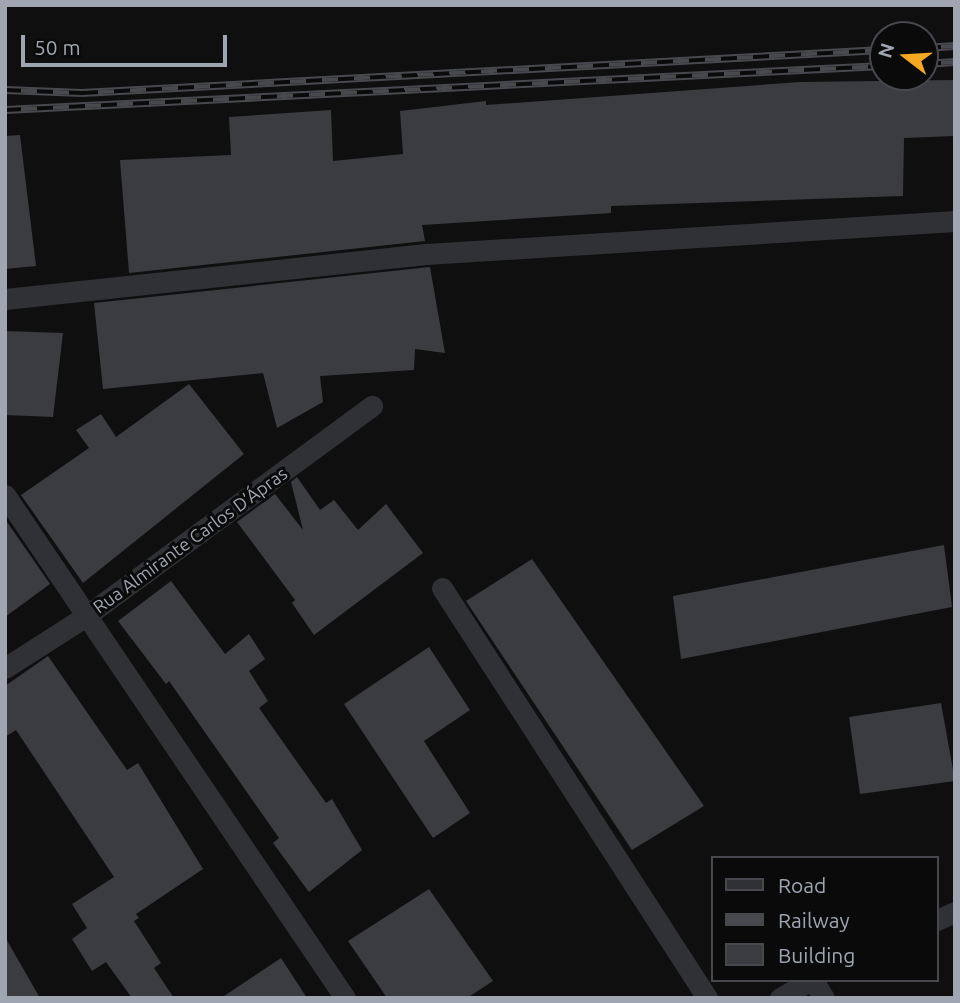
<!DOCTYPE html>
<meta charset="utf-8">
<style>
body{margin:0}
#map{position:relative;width:960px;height:1003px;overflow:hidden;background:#0f0f10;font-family:Ubuntu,sans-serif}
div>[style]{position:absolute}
.building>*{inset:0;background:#3b3c40}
.street>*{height:21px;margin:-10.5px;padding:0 10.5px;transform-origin:10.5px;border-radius:10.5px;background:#303135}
.rail>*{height:8px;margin-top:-4px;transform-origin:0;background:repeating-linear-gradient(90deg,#0a0a0b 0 16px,#47494e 0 32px);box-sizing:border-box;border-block:2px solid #47494e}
span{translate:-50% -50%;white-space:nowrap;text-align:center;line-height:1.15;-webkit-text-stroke:6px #0a0a0b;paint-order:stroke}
.street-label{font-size:18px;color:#9fa6b2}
.frame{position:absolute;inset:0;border:7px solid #9fa6b2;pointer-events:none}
.legend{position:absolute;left:711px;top:856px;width:228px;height:126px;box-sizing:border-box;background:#0a0a0b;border:2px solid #46484e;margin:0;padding:9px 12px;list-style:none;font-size:21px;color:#9fa6b2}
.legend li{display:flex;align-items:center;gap:14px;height:35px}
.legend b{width:35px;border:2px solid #46484e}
.north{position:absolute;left:869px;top:21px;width:70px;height:70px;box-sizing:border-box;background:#0a0a0b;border:2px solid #46484e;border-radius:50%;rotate:287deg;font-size:19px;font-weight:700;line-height:28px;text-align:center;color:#9fa6b2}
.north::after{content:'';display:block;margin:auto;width:24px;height:32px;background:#f4a723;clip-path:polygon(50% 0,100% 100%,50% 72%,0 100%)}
.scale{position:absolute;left:21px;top:35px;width:206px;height:32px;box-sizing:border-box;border:4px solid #9fa6b2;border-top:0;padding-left:9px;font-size:21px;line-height:24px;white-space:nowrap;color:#9fa6b2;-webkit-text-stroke:5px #0a0a0b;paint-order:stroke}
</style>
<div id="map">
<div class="building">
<i style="clip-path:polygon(955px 80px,955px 136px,904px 138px,903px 196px,611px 206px,611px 213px,422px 225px,425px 241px,129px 273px,120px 160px,231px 155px,229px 117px,331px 110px,333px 161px,403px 154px,400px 111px,486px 101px,486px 105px,800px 82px)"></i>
<i style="clip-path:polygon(20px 135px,36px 266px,5px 269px,5px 136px)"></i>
<i style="clip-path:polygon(430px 267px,445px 353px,415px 349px,414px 370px,320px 376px,323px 402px,277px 428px,263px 373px,103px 389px,94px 303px)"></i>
<i style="clip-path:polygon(5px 331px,63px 333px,53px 417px,5px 415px)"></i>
<i style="clip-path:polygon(189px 384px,244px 454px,83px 583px,21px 495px,89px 448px,76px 430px,101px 414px,116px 437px)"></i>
<i style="clip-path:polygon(297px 477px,320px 510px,334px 500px,358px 530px,386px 504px,423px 553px,314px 635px,292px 603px,295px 600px,237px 522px,275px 494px,303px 530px,291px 482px)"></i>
<i style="clip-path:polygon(5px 519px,50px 584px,5px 617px)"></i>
<i style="clip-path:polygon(944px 545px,952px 607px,681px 659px,673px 596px)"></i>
<i style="clip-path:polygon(532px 559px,704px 806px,632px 850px,466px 601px)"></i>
<i style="clip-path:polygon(171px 581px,225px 654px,249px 634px,265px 659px,249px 671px,268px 701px,259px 708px,326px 803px,332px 799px,362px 850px,309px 892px,273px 843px,279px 838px,169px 681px,166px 684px,118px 621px)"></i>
<i style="clip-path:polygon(429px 647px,470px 710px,424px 741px,470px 813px,433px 838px,344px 704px)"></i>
<i style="clip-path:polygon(48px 656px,127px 770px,138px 763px,203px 869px,136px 914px,139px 918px,134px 921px,161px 963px,154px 968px,174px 998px,132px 998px,106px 962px,92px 971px,72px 939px,87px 928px,72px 904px,114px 877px,16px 730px,5px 737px,5px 686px)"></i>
<i style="clip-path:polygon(941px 703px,955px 781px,860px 794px,849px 717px)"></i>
<i style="clip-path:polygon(429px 889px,493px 981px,467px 998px,387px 998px,348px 941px)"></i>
<i style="clip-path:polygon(5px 937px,40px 998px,5px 998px)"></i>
<i style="clip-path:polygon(281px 958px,307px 998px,221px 998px)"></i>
</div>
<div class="street">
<i style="left:5px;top:299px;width:423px;rotate:-6.1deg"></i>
<i style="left:426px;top:254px;width:530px;rotate:-3.57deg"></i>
<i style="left:5px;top:495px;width:607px;rotate:55.94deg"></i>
<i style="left:442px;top:588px;width:488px;rotate:57.1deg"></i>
<i style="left:5px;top:668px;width:96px;rotate:-32.7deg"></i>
<i style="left:86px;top:616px;width:355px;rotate:-36.3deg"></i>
<i style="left:937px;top:920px;width:20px;rotate:-24deg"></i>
<i style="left:813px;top:980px;width:21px;rotate:59deg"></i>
<i style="left:780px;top:998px;width:36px;rotate:-30deg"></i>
</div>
<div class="rail">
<i style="left:925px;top:48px;width:30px;rotate:-4deg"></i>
<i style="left:925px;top:64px;width:30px;rotate:-4deg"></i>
<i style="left:5px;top:90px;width:77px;rotate:2.2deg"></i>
<i style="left:82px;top:93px;width:802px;rotate:-3.07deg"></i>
<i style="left:5px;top:110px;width:879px;rotate:-2.87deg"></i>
</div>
<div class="street-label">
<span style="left:190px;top:540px;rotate:-36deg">Rua Almirante Carlos D’Ápras</span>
</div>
<div class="frame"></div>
<ul class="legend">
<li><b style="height:9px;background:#303135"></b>Road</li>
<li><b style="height:9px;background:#47494e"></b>Railway</li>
<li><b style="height:19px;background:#3b3c40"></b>Building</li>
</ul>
<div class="north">N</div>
<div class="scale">50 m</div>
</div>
